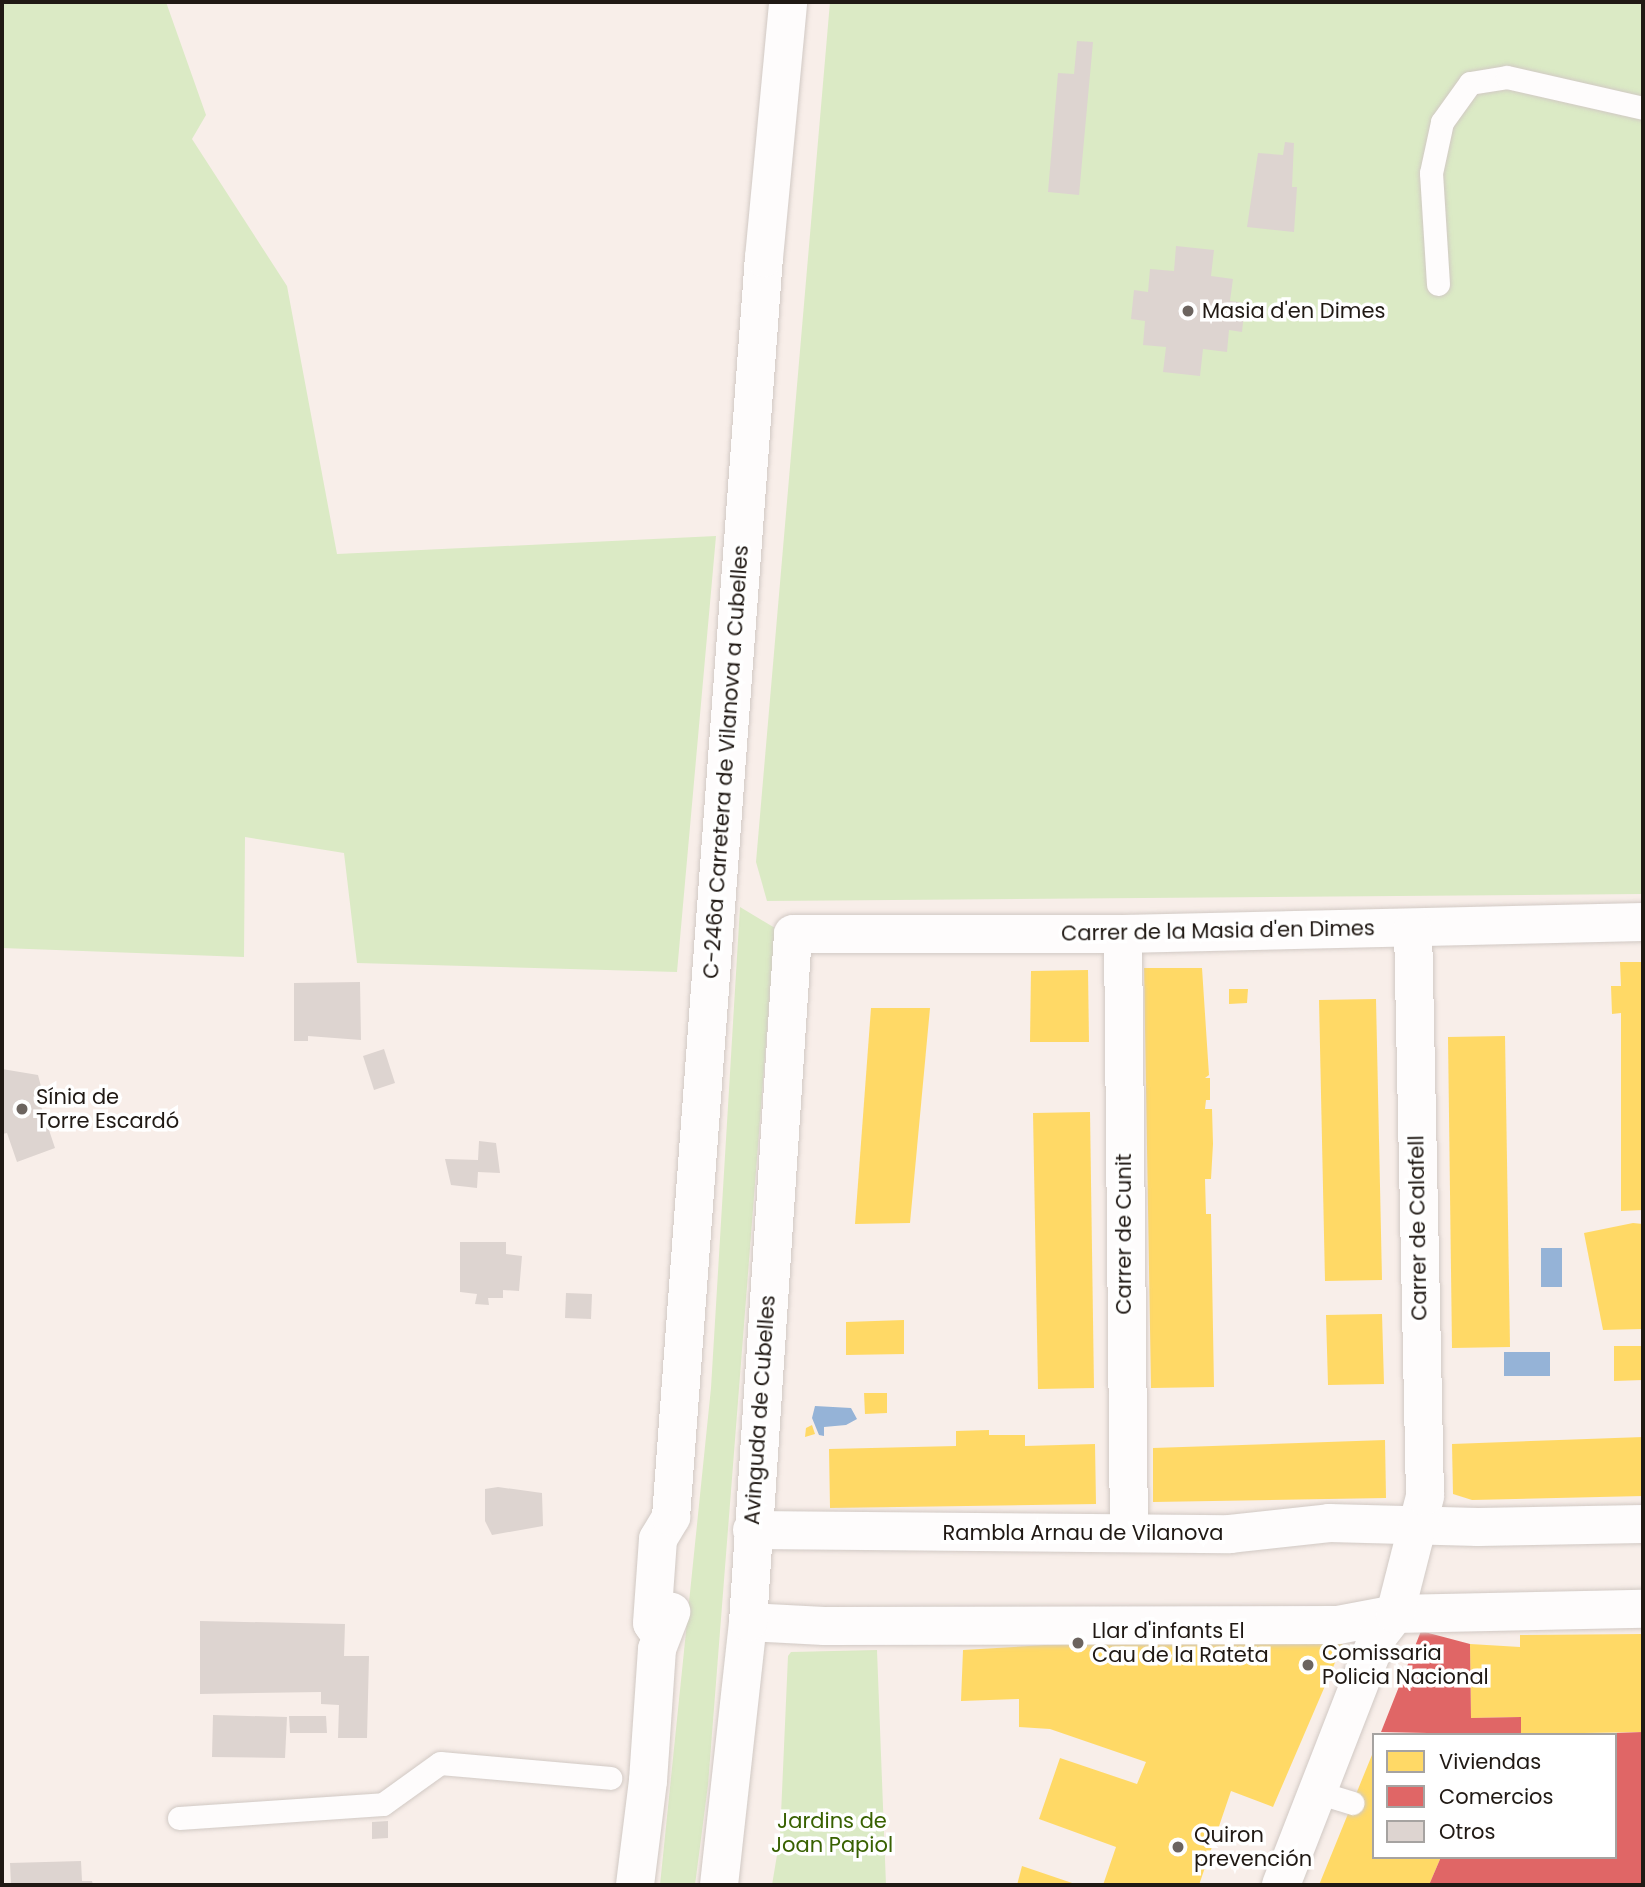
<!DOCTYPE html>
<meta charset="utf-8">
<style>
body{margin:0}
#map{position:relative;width:1645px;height:1887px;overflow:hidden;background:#f8eee9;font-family:Poppins,sans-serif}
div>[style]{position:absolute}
.green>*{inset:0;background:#dbeac5}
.water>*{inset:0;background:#95b3d7}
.homes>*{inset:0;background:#ffd966}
.shops>*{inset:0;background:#e06666}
.building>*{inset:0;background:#ddd4d0}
.roads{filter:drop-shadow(0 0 2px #d1c9c4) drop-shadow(0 0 2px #d1c9c4)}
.lane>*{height:23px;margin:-11.5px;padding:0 11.5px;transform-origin:11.5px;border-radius:11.5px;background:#fefcfc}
.street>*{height:38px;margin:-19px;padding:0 19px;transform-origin:19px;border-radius:19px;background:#fefcfc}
.secondary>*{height:38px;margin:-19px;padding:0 19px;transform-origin:19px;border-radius:19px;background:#fefcfc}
.dots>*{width:19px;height:19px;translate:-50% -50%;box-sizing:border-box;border:4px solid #fff;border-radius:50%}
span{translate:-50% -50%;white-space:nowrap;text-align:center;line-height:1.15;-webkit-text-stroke:7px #fff;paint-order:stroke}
.poi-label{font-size:21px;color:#201914}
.left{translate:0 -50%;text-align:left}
.street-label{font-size:21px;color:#201914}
.park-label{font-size:21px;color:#386101}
.frame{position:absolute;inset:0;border:4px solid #201914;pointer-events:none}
.legend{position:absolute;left:1372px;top:1733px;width:245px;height:126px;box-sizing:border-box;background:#fff;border:2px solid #a6a3a1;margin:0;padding:9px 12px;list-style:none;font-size:21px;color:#201914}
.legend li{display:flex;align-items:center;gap:14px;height:35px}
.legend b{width:35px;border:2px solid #a6a3a1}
</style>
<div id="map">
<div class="green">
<i style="clip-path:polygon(2px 2px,166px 2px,206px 115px,192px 139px,287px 286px,337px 554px,716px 536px,677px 972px,357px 963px,344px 853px,245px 837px,244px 957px,2px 948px)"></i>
<i style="clip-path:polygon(830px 2px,1643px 2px,1643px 894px,767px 901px,756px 862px)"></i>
<i style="clip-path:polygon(740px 907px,775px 928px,708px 1785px,695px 1885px,660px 1885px,711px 1388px)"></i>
<i style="clip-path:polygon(877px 1650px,886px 1885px,772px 1885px,780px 1837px,788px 1656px,791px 1652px)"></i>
</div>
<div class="water">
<i style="clip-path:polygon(1541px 1248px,1562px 1248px,1562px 1287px,1541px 1287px)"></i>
<i style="clip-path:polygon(1504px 1352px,1550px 1352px,1550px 1376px,1504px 1376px)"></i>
<i style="clip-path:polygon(815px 1406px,851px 1408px,857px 1419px,846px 1425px,824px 1427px,824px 1436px,819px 1435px,812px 1418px)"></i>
</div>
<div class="homes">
<i style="clip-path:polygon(1620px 962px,1643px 962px,1643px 1210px,1621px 1211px,1621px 1013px,1612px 1014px,1611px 986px,1621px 986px)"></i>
<i style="clip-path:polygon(1144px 968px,1202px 968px,1209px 1075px,1205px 1078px,1210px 1078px,1210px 1100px,1206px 1100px,1205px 1109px,1212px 1109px,1213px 1144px,1211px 1179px,1205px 1179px,1206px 1214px,1211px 1214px,1214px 1387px,1151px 1388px)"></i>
<i style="clip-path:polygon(1088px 970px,1089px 1042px,1030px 1042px,1031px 971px)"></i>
<i style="clip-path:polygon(1229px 989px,1248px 989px,1247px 1003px,1229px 1004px)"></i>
<i style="clip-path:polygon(1376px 999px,1382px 1280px,1325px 1281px,1319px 1000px)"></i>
<i style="clip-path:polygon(871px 1008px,930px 1008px,910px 1223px,855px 1224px)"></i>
<i style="clip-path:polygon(1505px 1036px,1510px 1347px,1452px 1348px,1448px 1037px)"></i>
<i style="clip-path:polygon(1090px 1112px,1094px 1388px,1038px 1389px,1033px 1113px)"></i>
<i style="clip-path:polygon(1633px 1223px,1643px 1224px,1643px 1329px,1603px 1330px,1584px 1233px)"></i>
<i style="clip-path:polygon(1382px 1314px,1384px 1384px,1328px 1385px,1326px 1315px)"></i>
<i style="clip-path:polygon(904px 1320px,904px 1354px,846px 1355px,846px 1322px)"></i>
<i style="clip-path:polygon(1614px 1346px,1643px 1346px,1643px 1380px,1614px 1381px)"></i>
<i style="clip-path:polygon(864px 1393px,887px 1393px,887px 1413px,865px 1414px)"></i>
<i style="clip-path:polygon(812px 1425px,815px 1434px,805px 1437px,806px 1428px)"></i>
<i style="clip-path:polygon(989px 1430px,989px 1435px,1025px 1435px,1025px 1446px,1095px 1444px,1096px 1504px,830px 1508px,829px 1449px,956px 1446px,956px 1431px)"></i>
<i style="clip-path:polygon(1643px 1437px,1643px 1496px,1472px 1500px,1453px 1494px,1452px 1444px)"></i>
<i style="clip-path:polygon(1385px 1440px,1386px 1498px,1153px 1502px,1153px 1448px)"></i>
<i style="clip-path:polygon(1643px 1634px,1643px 1732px,1521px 1734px,1521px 1717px,1471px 1718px,1470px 1644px,1520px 1647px,1520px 1635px)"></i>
<i style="clip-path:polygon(1292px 1640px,1343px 1644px,1273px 1807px,1231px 1791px,1199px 1885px,1103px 1885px,1116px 1847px,1039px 1819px,1060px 1758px,1137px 1784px,1146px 1762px,1050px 1729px,1019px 1727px,1019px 1699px,961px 1701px,963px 1650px,1078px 1643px)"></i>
<i style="clip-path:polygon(1374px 1750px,1374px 1857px,1441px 1857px,1429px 1885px,1319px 1885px)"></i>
<i style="clip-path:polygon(1022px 1866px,1078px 1885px,1017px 1885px)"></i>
</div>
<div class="shops">
<i style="clip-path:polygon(1421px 1631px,1470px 1644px,1471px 1718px,1521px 1717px,1521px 1735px,1381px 1732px)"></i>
<i style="clip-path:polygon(1643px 1732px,1643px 1885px,1429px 1885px,1441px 1857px,1615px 1857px,1615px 1733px)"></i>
</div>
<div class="building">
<i style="clip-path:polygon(1077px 41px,1093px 42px,1079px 195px,1048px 192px,1058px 73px,1074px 74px)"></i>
<i style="clip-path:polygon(1285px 142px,1294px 143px,1292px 187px,1297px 187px,1294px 232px,1247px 227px,1258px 153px,1283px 155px)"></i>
<i style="clip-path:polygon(1176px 246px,1214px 250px,1211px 276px,1233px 279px,1230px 301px,1245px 303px,1242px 332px,1229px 330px,1227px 352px,1203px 349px,1200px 376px,1163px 372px,1166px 347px,1143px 345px,1145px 321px,1131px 319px,1134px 290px,1148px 292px,1150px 269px,1174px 271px)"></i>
<i style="clip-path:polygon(360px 982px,361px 1040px,308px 1036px,308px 1041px,294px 1041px,294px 983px)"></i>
<i style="clip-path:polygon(384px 1049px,395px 1083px,374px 1090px,363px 1056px)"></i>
<i style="clip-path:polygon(2px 1069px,38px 1075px,44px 1098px,39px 1100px,55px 1148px,17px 1162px,7px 1133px,2px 1134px)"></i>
<i style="clip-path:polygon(479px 1141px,496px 1143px,500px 1173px,478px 1172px,477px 1188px,451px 1185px,445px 1159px,478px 1160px)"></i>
<i style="clip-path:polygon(460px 1242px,506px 1242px,506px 1254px,522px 1256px,519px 1291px,503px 1290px,503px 1298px,488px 1298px,489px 1305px,475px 1304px,477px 1294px,460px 1292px)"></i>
<i style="clip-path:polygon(566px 1293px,592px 1294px,591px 1319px,565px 1318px)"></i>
<i style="clip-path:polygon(498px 1487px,542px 1493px,543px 1526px,492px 1535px,485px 1521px,485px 1489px)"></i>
<i style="clip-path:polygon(200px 1621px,345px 1624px,344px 1656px,369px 1656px,367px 1738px,338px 1738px,339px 1705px,321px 1704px,321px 1692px,200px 1694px)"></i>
<i style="clip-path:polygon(213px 1715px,287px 1717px,285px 1758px,212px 1757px)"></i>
<i style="clip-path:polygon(289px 1716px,326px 1716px,327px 1733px,290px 1733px)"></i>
<i style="clip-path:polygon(388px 1821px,388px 1838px,372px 1839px,372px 1822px)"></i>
<i style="clip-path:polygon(81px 1861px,82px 1881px,92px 1881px,93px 1885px,11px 1885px,10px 1863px)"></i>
</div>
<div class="roads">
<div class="lane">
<i style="left:1438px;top:284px;width:111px;rotate:-93.6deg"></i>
<i style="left:1431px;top:173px;width:52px;rotate:-77.8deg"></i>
<i style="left:1442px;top:122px;width:48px;rotate:-54.3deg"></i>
<i style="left:1470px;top:83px;width:37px;rotate:-9deg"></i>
<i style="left:1507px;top:77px;width:139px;rotate:12.8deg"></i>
<i style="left:1317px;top:1792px;width:37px;rotate:17deg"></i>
<i style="left:179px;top:1818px;width:204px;rotate:-3.9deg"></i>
<i style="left:383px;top:1804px;width:70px;rotate:-35.7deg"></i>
<i style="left:440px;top:1763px;width:171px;rotate:5deg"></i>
</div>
<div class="street">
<i style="left:1123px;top:934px;width:599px;rotate:89.43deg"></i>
<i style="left:752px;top:1530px;width:478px;rotate:0.5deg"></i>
<i style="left:1230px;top:1534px;width:100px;rotate:-6.3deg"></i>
<i style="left:1329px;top:1523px;width:149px;rotate:1.5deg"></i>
<i style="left:1478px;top:1527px;width:165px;rotate:-1deg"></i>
<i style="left:748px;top:1622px;width:76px;rotate:3deg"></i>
<i style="left:824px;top:1626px;width:514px;rotate:-0.11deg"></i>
<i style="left:1338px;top:1625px;width:58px;rotate:-10.9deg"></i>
<i style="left:1395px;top:1614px;width:248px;rotate:-1.2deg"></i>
<i style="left:719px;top:1885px;width:265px;rotate:-83.7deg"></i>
<i style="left:748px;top:1622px;width:689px;rotate:-86.26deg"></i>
<i style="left:793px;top:934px;width:330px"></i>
<i style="left:1123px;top:934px;width:520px;rotate:-1.32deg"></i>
<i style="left:1281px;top:1885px;width:267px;rotate:-68.7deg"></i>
<i style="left:1378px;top:1636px;width:28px;rotate:-52deg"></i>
<i style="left:1395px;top:1614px;width:122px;rotate:-75.7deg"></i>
<i style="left:1425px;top:1496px;width:568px;rotate:-91.21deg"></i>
</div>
<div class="secondary">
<i style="left:660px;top:1635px;width:14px;rotate:-124deg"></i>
<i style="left:652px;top:1623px;width:84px;rotate:-85.9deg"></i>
<i style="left:658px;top:1539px;width:26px;rotate:-59deg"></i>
<i style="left:671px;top:1517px;width:1262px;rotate:-85.78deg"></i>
<i style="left:764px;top:258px;width:257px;rotate:-84.6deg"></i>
<i style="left:635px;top:1885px;width:105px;rotate:-82.9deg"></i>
<i style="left:648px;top:1781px;width:132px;rotate:-86.1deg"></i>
<i style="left:657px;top:1649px;width:40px;rotate:-69deg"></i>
</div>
</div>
<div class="dots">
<i style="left:1188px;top:311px;background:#6c645f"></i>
<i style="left:22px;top:1109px;background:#6c645f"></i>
<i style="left:1078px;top:1643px;background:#6c645f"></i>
<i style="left:1308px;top:1665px;background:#6c645f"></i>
<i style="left:1178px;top:1847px;background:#6c645f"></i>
</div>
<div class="poi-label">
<span class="left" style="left:1202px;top:311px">Masia d'en Dimes</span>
<span class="left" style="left:36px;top:1109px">Sínia de<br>Torre Escardó</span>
<span class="left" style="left:1092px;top:1643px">Llar d'infants El<br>Cau de la Rateta</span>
<span class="left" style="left:1322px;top:1665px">Comissaria<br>Policia Nacional</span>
<span class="left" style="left:1194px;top:1847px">Quiron<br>prevención</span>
</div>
<div class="street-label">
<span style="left:726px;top:762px;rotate:-86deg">C-246a Carretera de Vilanova a Cubelles</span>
<span style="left:1218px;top:931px;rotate:-1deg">Carrer de la Masia d'en Dimes</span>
<span style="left:1418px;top:1228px;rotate:-91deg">Carrer de Calafell</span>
<span style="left:1124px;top:1234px;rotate:-90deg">Carrer de Cunit</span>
<span style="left:760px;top:1410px;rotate:-86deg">Avinguda de Cubelles</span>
<span style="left:1083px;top:1533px">Rambla Arnau de Vilanova</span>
</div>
<div class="park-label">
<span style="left:832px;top:1833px">Jardins de<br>Joan Papiol</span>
</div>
<div class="frame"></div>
<ul class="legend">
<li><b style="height:19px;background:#ffd966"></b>Viviendas</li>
<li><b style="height:19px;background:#e06666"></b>Comercios</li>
<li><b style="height:19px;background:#ddd4d0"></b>Otros</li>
</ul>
</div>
